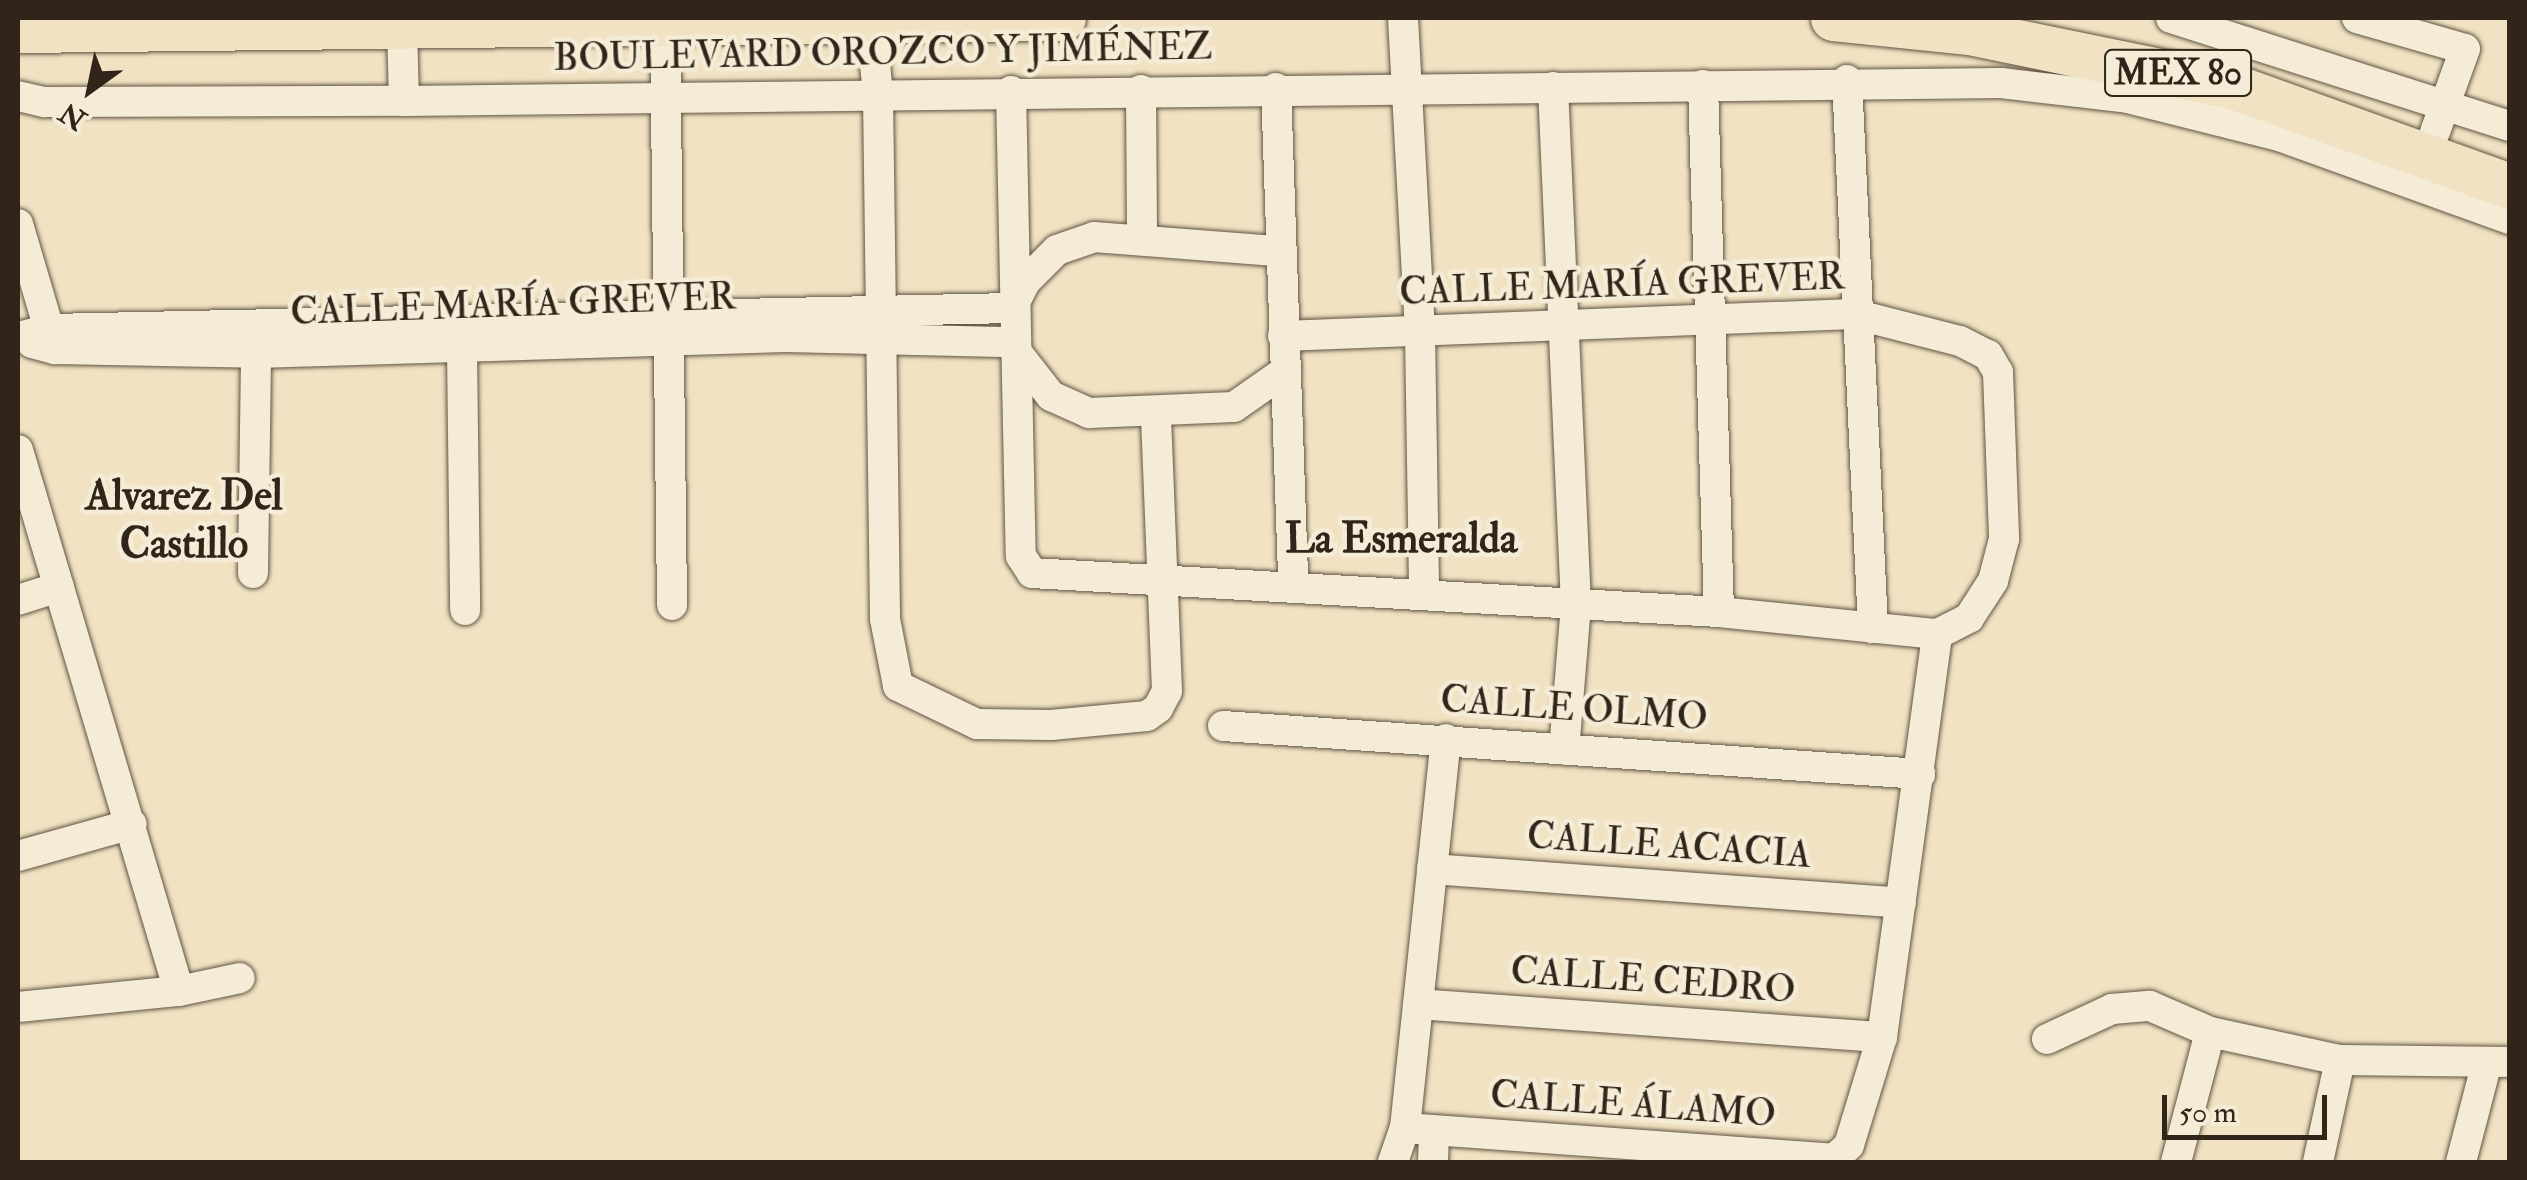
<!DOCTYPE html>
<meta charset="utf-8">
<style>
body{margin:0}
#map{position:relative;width:2527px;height:1180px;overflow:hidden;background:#f0e2c2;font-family:"IM FELL Double Pica",serif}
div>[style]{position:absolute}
.roads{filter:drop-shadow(0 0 2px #615443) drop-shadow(0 0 2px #615443)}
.minor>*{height:30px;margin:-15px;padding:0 15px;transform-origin:15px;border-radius:15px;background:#f5ecd7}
.highway>*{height:45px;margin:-22.5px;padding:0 22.5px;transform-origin:22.5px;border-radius:22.5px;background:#f0e2c2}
span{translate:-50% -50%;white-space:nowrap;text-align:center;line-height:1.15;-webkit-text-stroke:9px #f5ecd7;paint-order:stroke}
.shield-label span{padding:2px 8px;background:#f5ecd7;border:2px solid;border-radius:8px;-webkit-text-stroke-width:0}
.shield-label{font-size:35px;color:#312419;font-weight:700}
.street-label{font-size:38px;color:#312419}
.quarter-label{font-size:42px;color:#312419;font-weight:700}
.frame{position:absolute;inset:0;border:20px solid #312419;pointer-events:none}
.north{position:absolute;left:40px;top:40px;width:100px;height:100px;-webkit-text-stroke:8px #f5ecd7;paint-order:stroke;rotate:213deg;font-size:28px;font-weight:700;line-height:40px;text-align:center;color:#312419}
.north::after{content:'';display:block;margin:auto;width:35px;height:45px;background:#312419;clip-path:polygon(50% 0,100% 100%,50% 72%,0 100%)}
.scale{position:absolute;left:2162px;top:1095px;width:165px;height:45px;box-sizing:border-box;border:5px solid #312419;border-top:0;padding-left:12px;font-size:30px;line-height:35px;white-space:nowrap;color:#312419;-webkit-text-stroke:8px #f5ecd7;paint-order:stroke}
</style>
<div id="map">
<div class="roads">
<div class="minor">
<i style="left:1403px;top:18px;width:313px;rotate:86.9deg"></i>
<i style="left:1420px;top:331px;width:264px;rotate:89.1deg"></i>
<i style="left:2171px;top:18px;width:356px;rotate:17.7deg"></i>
<i style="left:2357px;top:18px;width:112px;rotate:16deg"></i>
<i style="left:2465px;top:49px;width:88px;rotate:109.9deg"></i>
<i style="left:871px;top:21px;width:74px;rotate:84.6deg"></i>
<i style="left:878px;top:95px;width:524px;rotate:89.23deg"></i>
<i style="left:885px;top:619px;width:68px;rotate:79deg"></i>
<i style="left:898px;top:686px;width:88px;rotate:25.7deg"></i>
<i style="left:977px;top:724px;width:74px;rotate:0.8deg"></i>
<i style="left:1051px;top:725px;width:96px;rotate:-5.4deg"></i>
<i style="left:1147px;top:716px;width:14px;rotate:-36deg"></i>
<i style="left:1158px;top:708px;width:19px;rotate:-62deg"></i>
<i style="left:1167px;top:691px;width:278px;rotate:-92.3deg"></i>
<i style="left:665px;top:23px;width:582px;rotate:89.31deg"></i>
<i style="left:402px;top:26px;width:75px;rotate:88.5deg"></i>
<i style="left:1847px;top:80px;width:549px;rotate:87.28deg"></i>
<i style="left:1703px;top:85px;width:527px;rotate:88.26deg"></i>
<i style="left:1553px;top:87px;width:519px;rotate:87.46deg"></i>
<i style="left:1576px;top:605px;width:145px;rotate:94.7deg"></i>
<i style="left:1276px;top:88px;width:499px;rotate:88deg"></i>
<i style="left:1141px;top:90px;width:148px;rotate:89.6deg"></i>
<i style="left:1011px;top:91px;width:465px;rotate:88.8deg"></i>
<i style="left:1021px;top:556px;width:20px;rotate:57deg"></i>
<i style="left:1032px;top:573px;width:688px;rotate:3.25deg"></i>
<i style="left:1719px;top:612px;width:219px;rotate:5.8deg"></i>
<i style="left:18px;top:96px;width:28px;rotate:13deg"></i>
<i style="left:45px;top:102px;width:359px;rotate:-0.2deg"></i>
<i style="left:404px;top:101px;width:1597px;rotate:-0.65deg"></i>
<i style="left:2001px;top:83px;width:128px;rotate:6.7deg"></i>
<i style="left:2128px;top:98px;width:156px;rotate:14.1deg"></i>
<i style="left:2279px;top:136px;width:245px;rotate:19.8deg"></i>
<i style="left:18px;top:224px;width:127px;rotate:73.6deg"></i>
<i style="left:1283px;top:336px;width:571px;rotate:-2.21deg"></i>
<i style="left:1854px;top:314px;width:109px;rotate:14.3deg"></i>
<i style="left:1960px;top:341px;width:31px;rotate:27deg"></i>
<i style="left:1988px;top:355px;width:20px;rotate:60deg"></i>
<i style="left:1998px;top:372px;width:167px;rotate:87.9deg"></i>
<i style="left:2004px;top:539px;width:43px;rotate:104.7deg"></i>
<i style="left:1993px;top:581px;width:44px;rotate:123deg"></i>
<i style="left:1969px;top:618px;width:36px;rotate:153deg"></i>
<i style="left:18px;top:337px;width:33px;rotate:-14deg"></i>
<i style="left:50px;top:329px;width:962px;rotate:-1.25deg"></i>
<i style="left:1012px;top:308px;width:29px;rotate:-63deg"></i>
<i style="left:1025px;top:282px;width:45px;rotate:-45deg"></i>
<i style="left:1057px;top:250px;width:39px;rotate:-19deg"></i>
<i style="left:1094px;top:237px;width:185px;rotate:4.4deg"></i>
<i style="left:32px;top:343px;width:24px;rotate:15deg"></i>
<i style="left:55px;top:349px;width:201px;rotate:1.1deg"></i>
<i style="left:256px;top:353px;width:530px;rotate:-1.73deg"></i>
<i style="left:786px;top:337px;width:227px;rotate:1.3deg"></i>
<i style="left:462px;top:350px;width:260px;rotate:89.3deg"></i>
<i style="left:1015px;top:350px;width:58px;rotate:52deg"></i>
<i style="left:1051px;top:396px;width:42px;rotate:24.1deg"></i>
<i style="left:1089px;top:413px;width:145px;rotate:-2.4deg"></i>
<i style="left:1234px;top:407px;width:61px;rotate:-35deg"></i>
<i style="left:18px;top:450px;width:564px;rotate:73.43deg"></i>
<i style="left:253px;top:573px;width:220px;rotate:-89.2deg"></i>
<i style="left:18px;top:600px;width:43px;rotate:-17.6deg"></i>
<i style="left:1223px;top:726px;width:699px;rotate:3.94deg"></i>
<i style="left:18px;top:856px;width:118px;rotate:-15.7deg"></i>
<i style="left:1432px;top:869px;width:470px;rotate:4.1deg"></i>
<i style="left:1418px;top:1004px;width:465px;rotate:4.1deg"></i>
<i style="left:18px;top:1007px;width:162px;rotate:-5.7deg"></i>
<i style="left:179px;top:991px;width:62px;rotate:-12deg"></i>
<i style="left:2047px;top:1039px;width:72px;rotate:-24.8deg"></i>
<i style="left:2112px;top:1009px;width:38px;rotate:-5deg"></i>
<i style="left:2150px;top:1006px;width:65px;rotate:23.4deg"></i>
<i style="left:2210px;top:1032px;width:133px;rotate:12.2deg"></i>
<i style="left:2340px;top:1060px;width:170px;rotate:0.7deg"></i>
<i style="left:1405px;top:1128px;width:429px;rotate:4.1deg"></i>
<i style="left:1833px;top:1159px;width:10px;rotate:-37deg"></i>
<i style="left:1841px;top:1153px;width:11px;rotate:-45deg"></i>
<i style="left:1849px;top:1145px;width:113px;rotate:-73deg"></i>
<i style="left:1882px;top:1037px;width:407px;rotate:-82.2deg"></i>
<i style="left:1393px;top:1162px;width:36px;rotate:-71deg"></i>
<i style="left:1405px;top:1128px;width:391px;rotate:-84deg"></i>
<i style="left:1433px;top:1162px;width:31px;rotate:-88deg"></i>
<i style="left:2176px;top:1162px;width:134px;rotate:-75.3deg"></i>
<i style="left:2318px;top:1162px;width:104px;rotate:-77.8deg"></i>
<i style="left:2461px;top:1162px;width:103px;rotate:-75.4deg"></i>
</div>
<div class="highway">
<i style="left:1833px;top:18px;width:137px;rotate:5.9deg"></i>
<i style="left:1969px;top:32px;width:268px;rotate:11.6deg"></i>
<i style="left:2232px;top:86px;width:295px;rotate:19.8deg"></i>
<i style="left:18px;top:30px;width:1045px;rotate:-0.66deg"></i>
</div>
</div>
<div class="shield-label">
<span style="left:2178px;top:73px">MEX 80</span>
</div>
<div class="street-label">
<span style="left:883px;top:53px;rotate:-1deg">BOULEVARD OROZCO Y JIMÉNEZ</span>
<span style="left:1622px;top:285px;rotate:-2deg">CALLE MARÍA GREVER</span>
<span style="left:513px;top:305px;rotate:-2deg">CALLE MARÍA GREVER</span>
<span style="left:1574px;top:709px;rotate:4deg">CALLE OLMO</span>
<span style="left:1669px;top:846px;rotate:4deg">CALLE ACACIA</span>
<span style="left:1653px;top:981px;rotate:4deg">CALLE CEDRO</span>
<span style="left:1633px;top:1105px;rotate:4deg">CALLE ÁLAMO</span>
</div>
<div class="quarter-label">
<span style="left:184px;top:520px">Alvarez Del<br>Castillo</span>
<span style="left:1401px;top:539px">La Esmeralda</span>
</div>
<div class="frame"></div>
<div class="north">N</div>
<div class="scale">50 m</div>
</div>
